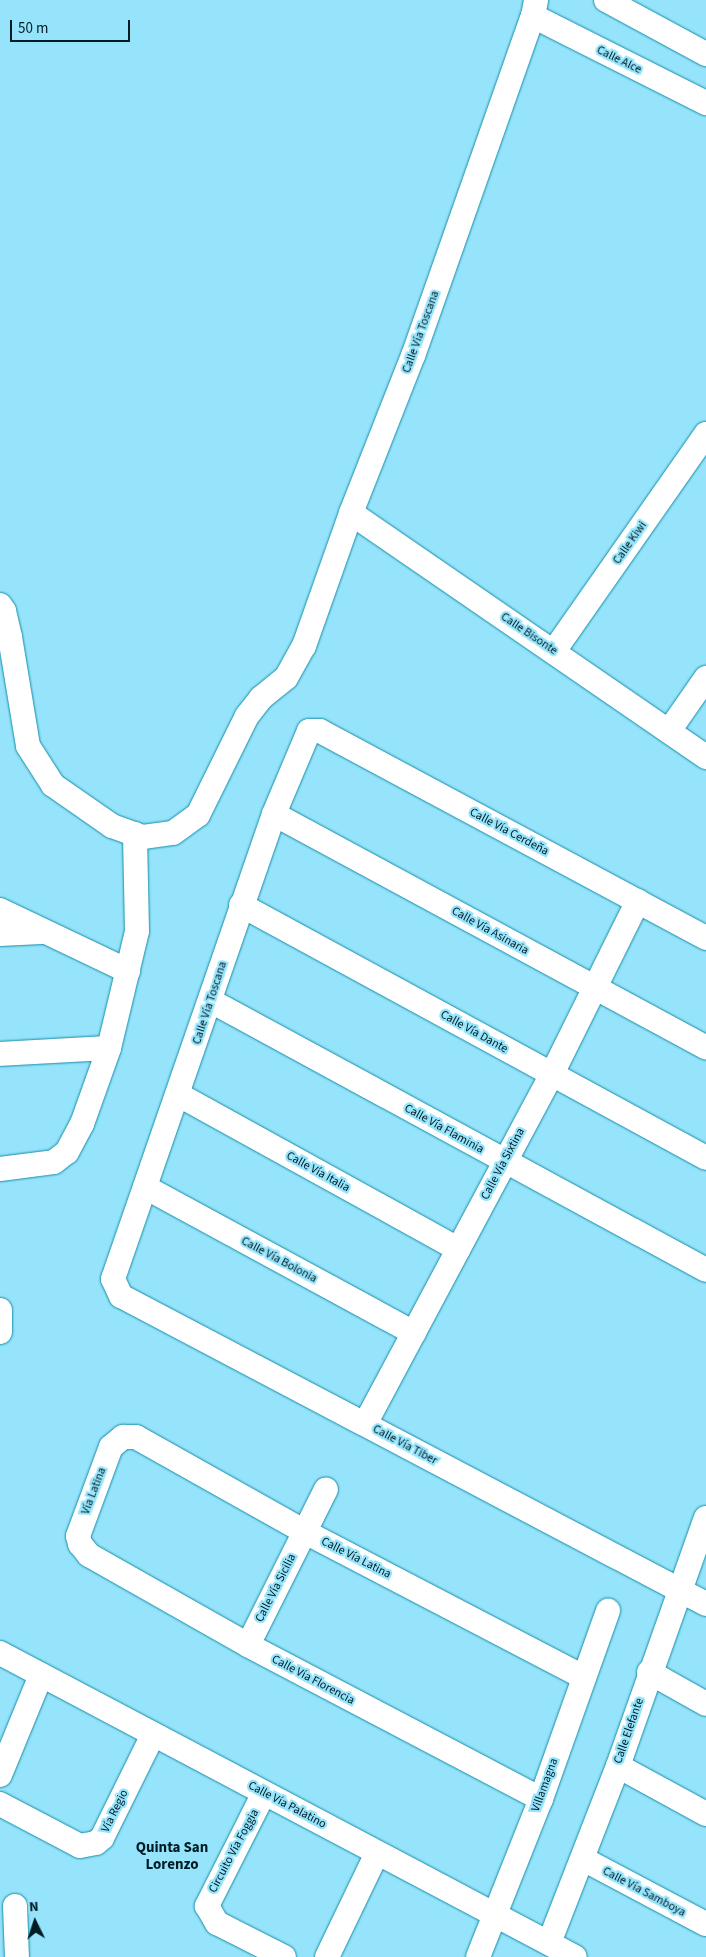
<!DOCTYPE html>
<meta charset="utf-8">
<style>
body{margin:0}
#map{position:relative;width:706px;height:1957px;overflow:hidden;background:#96e4fb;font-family:"Source Sans 3",sans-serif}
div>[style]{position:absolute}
.roads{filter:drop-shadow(0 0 1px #168ea9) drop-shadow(0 0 1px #168ea9)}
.minor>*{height:24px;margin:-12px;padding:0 12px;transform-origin:12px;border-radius:12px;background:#fff}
span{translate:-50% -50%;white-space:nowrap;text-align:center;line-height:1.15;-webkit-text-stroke:4.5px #96e4fb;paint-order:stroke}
.street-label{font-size:12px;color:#001b23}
.quarter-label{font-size:15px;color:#001b23;font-weight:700}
.north{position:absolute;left:10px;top:1897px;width:50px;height:50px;-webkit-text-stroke:4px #96e4fb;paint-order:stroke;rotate:356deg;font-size:14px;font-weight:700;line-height:20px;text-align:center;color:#001b23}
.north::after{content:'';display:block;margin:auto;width:18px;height:22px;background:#001b23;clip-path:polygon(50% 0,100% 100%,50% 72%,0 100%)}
.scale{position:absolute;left:10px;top:20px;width:120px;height:22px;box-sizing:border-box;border:2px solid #001b23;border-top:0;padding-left:6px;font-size:15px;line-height:18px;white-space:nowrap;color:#001b23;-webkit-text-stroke:4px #96e4fb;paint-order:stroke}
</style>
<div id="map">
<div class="roads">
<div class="minor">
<i style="left:606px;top:0;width:114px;rotate:28.4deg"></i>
<i style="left:533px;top:16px;width:194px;rotate:26.7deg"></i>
<i style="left:351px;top:513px;width:431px;rotate:34.5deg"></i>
<i style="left:0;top:605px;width:7px;rotate:56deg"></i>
<i style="left:4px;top:611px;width:27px;rotate:77deg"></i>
<i style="left:10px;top:637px;width:110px;rotate:80.6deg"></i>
<i style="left:28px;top:746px;width:46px;rotate:57.3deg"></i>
<i style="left:53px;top:785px;width:72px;rotate:34.8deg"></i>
<i style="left:112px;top:826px;width:33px;rotate:20deg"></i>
<i style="left:143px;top:837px;width:30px;rotate:-8deg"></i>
<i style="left:173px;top:833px;width:31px;rotate:-36deg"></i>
<i style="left:198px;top:815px;width:110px;rotate:-63.7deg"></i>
<i style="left:247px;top:716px;width:23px;rotate:-52deg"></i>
<i style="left:261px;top:698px;width:32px;rotate:-39deg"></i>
<i style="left:286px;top:678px;width:37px;rotate:-61deg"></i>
<i style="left:304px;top:646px;width:141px;rotate:-70.5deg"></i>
<i style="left:351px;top:513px;width:169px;rotate:-68.5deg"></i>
<i style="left:413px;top:356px;width:361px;rotate:-70.6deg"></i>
<i style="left:533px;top:16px;width:16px;rotate:-79deg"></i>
<i style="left:554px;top:651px;width:265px;rotate:-55deg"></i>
<i style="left:669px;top:731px;width:65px;rotate:-55.1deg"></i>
<i style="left:274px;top:814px;width:491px;rotate:28.4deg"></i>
<i style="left:241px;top:905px;width:529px;rotate:28.55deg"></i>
<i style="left:0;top:910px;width:142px;rotate:25.5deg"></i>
<i style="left:0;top:934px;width:41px;rotate:-2.8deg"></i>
<i style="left:706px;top:938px;width:438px;rotate:-151.8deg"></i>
<i style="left:320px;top:731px;width:11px;rotate:180deg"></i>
<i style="left:309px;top:731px;width:90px;rotate:112.9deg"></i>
<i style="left:274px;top:814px;width:492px;rotate:109.1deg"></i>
<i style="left:113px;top:1279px;width:19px;rotate:65deg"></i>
<i style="left:121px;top:1296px;width:661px;rotate:27.77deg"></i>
<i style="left:211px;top:1001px;width:563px;rotate:28.52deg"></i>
<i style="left:0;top:1054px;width:109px;rotate:-3.2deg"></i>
<i style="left:179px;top:1095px;width:319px;rotate:28.9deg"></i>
<i style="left:0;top:1169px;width:54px;rotate:-7.4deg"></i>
<i style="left:54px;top:1162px;width:16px;rotate:-38deg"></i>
<i style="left:67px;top:1152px;width:32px;rotate:-62deg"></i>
<i style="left:82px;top:1124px;width:81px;rotate:-70.4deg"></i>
<i style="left:109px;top:1048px;width:120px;rotate:-76.5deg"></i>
<i style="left:137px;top:931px;width:97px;rotate:-91.2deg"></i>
<i style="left:145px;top:1187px;width:306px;rotate:28.5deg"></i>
<i style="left:0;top:1310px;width:22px;rotate:90deg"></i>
<i style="left:365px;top:1424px;width:397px;rotate:-61.9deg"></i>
<i style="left:552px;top:1074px;width:193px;rotate:-63.6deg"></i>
<i style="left:248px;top:1645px;width:174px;rotate:-63.4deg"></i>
<i style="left:0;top:1653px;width:650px;rotate:27.87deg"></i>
<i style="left:649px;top:1672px;width:65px;rotate:29.3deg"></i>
<i style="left:618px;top:1766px;width:100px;rotate:28.6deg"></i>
<i style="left:0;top:1775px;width:108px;rotate:-67.7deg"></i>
<i style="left:264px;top:1793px;width:127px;rotate:116.8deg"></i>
<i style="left:207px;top:1906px;width:20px;rotate:60deg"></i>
<i style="left:217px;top:1923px;width:75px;rotate:26.9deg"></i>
<i style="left:541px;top:1799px;width:331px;rotate:-152.3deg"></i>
<i style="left:248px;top:1645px;width:183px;rotate:-150.5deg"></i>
<i style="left:89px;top:1555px;width:14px;rotate:-129deg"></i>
<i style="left:80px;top:1544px;width:8px;rotate:-104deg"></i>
<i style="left:78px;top:1536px;width:95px;rotate:-69.7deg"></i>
<i style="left:111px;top:1447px;width:16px;rotate:-40deg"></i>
<i style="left:123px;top:1437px;width:13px"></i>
<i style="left:136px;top:1437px;width:194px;rotate:29.3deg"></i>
<i style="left:305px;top:1532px;width:314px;rotate:27.5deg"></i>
<i style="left:0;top:1804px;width:90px;rotate:27.7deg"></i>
<i style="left:80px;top:1846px;width:16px;rotate:-11deg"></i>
<i style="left:96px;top:1843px;width:8px;rotate:-40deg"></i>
<i style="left:102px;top:1838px;width:115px;rotate:-63.7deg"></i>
<i style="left:583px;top:1859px;width:139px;rotate:27.9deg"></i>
<i style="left:15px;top:1906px;width:51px;rotate:87.8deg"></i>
<i style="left:549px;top:1943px;width:190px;rotate:-68.7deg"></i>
<i style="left:618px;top:1766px;width:263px;rotate:-70.5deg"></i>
<i style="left:327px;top:1957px;width:115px;rotate:-64.3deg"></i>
<i style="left:478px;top:1957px;width:170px;rotate:-68.3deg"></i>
<i style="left:541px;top:1799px;width:200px;rotate:-70.4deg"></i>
</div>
</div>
<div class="street-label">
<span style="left:619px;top:60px;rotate:26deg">Calle Alce</span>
<span style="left:421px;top:332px;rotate:-70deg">Calle Vía Toscana</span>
<span style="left:630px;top:543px;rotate:-55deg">Calle Kiwi</span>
<span style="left:529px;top:634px;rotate:34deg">Calle Bisonte</span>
<span style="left:509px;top:832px;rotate:28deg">Calle Vía Cerdeña</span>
<span style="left:490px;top:931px;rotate:29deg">Calle Vía Asinaria</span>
<span style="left:210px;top:1003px;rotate:-72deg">Calle Vía Toscana</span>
<span style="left:474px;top:1032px;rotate:29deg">Calle Vía Dante</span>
<span style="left:444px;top:1129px;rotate:29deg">Calle Vía Flaminia</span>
<span style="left:503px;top:1164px;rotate:-62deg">Calle Vía Sixtina</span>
<span style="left:318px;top:1172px;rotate:29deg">Calle Vía Italia</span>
<span style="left:279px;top:1260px;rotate:28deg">Calle Vía Bolonia</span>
<span style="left:405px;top:1445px;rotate:28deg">Calle Vía Tiber</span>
<span style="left:94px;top:1491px;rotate:-69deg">Vía Latina</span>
<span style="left:356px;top:1558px;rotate:27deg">Calle Vía Latina</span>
<span style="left:276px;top:1588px;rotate:-63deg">Calle Vía Sicilia</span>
<span style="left:313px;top:1680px;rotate:28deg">Calle Vía Florencia</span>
<span style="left:629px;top:1731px;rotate:-71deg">Calle Elefante</span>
<span style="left:545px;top:1785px;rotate:-70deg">Villamagna</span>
<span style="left:287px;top:1805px;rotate:28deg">Calle Vía Palatino</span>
<span style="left:115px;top:1811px;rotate:-64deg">Vía Regio</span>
<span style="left:234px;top:1851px;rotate:-62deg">Circuito Vía Foggia</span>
<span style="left:644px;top:1892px;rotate:28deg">Calle Vía Samboya</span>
</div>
<div class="quarter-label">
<span style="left:172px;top:1856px">Quinta San<br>Lorenzo</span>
</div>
<div class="north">N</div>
<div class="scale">50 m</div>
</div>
